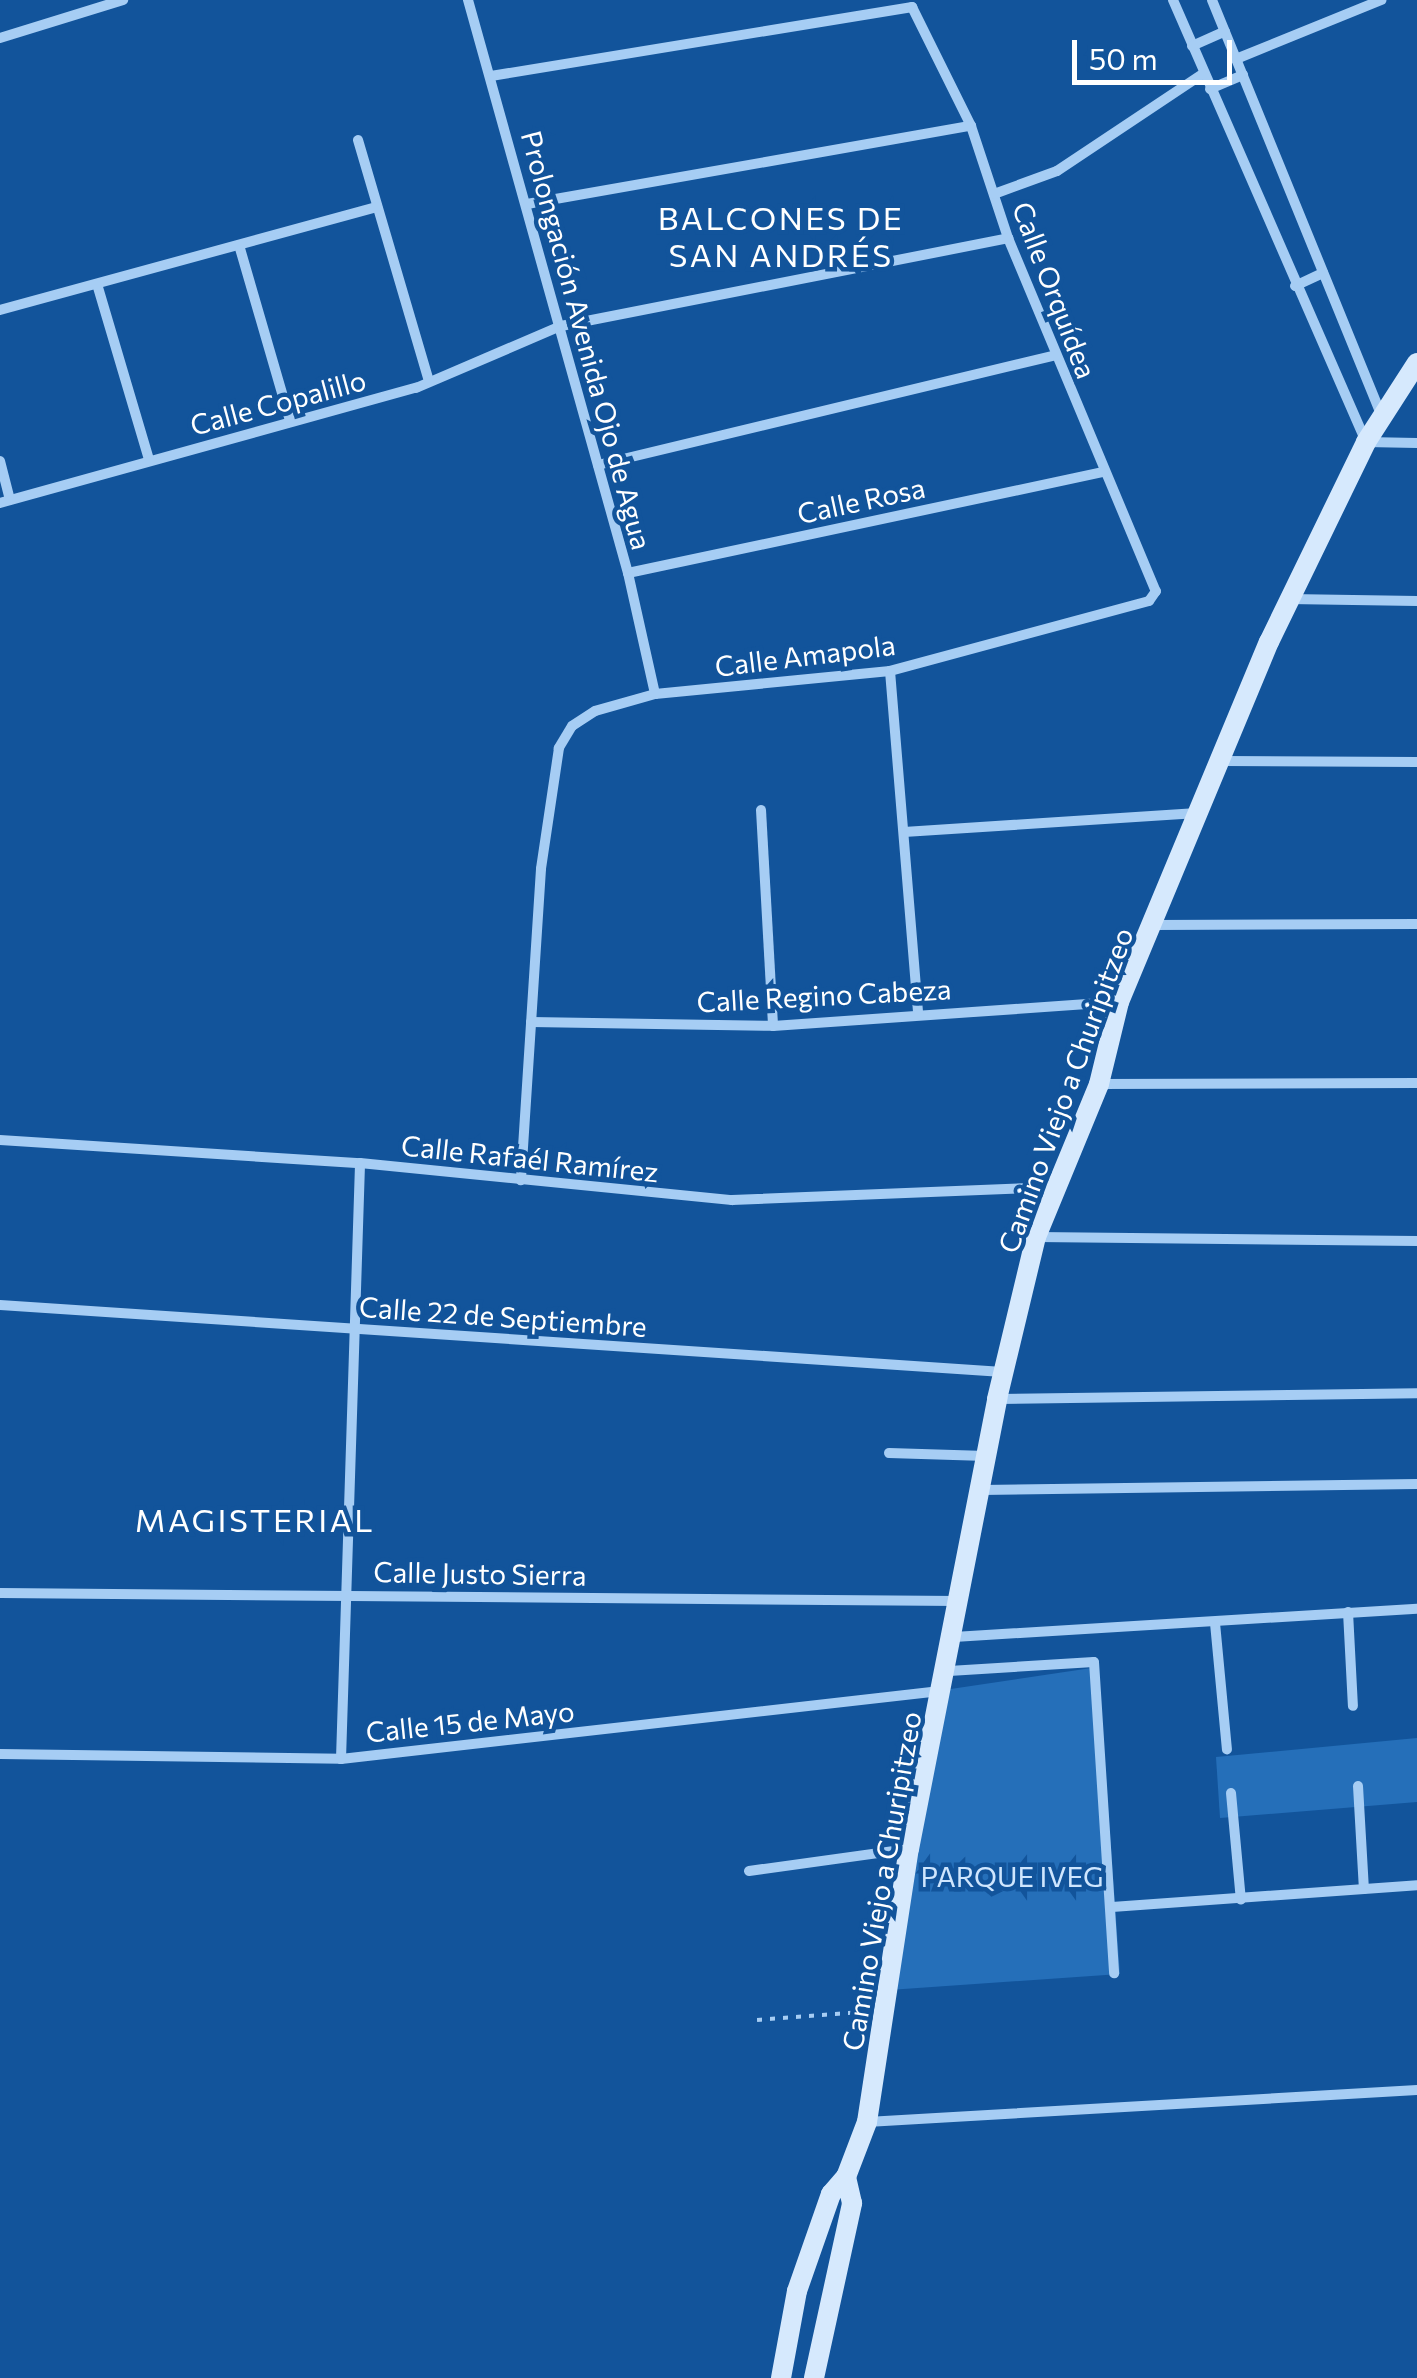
<!DOCTYPE html>
<meta charset="utf-8">
<style>
body{margin:0}
#map{position:relative;width:1417px;height:2378px;overflow:hidden;background:#12549b;font-family:Commissioner,sans-serif}
div>[style]{position:absolute}
.green>*{inset:0;background:#256fb9}
.path>*{height:4px;margin-top:-2px;transform-origin:0;background:repeating-linear-gradient(90deg,#a6cdf4 0 5px,transparent 0 13px)}
.street>*{height:10px;margin:-5px;padding:0 5px;transform-origin:5px;border-radius:5px;background:#a6cdf4}
.secondary>*{height:20px;margin:-10px;padding:0 10px;transform-origin:10px;border-radius:10px;background:#d6e9fd}
span{translate:-50% -50%;white-space:nowrap;text-align:center;line-height:1.15;-webkit-text-stroke:9px #12549b;paint-order:stroke}
.street-label{font-size:28px;color:#fff}
.park-label{font-size:28px;color:#cfe6fe}
.quarter-label{font-size:32px;color:#fff;letter-spacing:2.5px}
.scale{position:absolute;left:1072px;top:40px;width:160px;height:45px;box-sizing:border-box;border:5px solid #fff;border-top:0;padding-left:12px;font-size:30px;line-height:35px;white-space:nowrap;color:#fff;-webkit-text-stroke:8px #12549b;paint-order:stroke}
</style>
<div id="map">
<div class="green">
<i style="clip-path:polygon(1098px 1667px,1120px 1974px,889px 1990px,944px 1690px)"></i>
<i style="clip-path:polygon(1417px 1738px,1417px 1802px,1220px 1818px,1216px 1757px)"></i>
</div>
<div class="path">
<i style="left:757px;top:2020px;width:105px;rotate:-4.4deg"></i>
</div>
<div class="street">
<i style="left:468px;top:0;width:595px;rotate:74.4deg"></i>
<i style="left:628px;top:573px;width:124px;rotate:77.4deg"></i>
<i style="left:1173px;top:0;width:482px;rotate:66.4deg"></i>
<i style="left:1366px;top:442px;width:51px;rotate:1.1deg"></i>
<i style="left:1212px;top:0;width:448px;rotate:67.8deg"></i>
<i style="left:0;top:38px;width:129px;rotate:-17.2deg"></i>
<i style="left:1192px;top:46px;width:36px;rotate:-24deg"></i>
<i style="left:1236px;top:59px;width:157px;rotate:-22.1deg"></i>
<i style="left:491px;top:76px;width:427px;rotate:-9.3deg"></i>
<i style="left:912px;top:7px;width:133px;rotate:63.6deg"></i>
<i style="left:971px;top:126px;width:118px;rotate:71.7deg"></i>
<i style="left:1008px;top:238px;width:383px;rotate:67.3deg"></i>
<i style="left:1156px;top:591px;width:12px;rotate:125deg"></i>
<i style="left:1149px;top:601px;width:268px;rotate:164.9deg"></i>
<i style="left:890px;top:671px;width:236px;rotate:174.4deg"></i>
<i style="left:655px;top:694px;width:62px;rotate:164.2deg"></i>
<i style="left:595px;top:711px;width:27px;rotate:147deg"></i>
<i style="left:572px;top:726px;width:26px;rotate:121deg"></i>
<i style="left:559px;top:748px;width:122px;rotate:98.5deg"></i>
<i style="left:541px;top:869px;width:312px;rotate:93.7deg"></i>
<i style="left:1210px;top:89px;width:36px;rotate:-23deg"></i>
<i style="left:358px;top:140px;width:251px;rotate:73.6deg"></i>
<i style="left:994px;top:194px;width:67px;rotate:-20.1deg"></i>
<i style="left:1057px;top:171px;width:177px;rotate:-33.7deg"></i>
<i style="left:527px;top:204px;width:451px;rotate:-10deg"></i>
<i style="left:239px;top:245px;width:183px;rotate:73.8deg"></i>
<i style="left:97px;top:284px;width:184px;rotate:73.5deg"></i>
<i style="left:1295px;top:286px;width:31px;rotate:-25deg"></i>
<i style="left:0;top:310px;width:391px;rotate:-15.3deg"></i>
<i style="left:0;top:461px;width:40px;rotate:75.6deg"></i>
<i style="left:598px;top:465px;width:471px;rotate:-13.5deg"></i>
<i style="left:0;top:503px;width:432px;rotate:-15.5deg"></i>
<i style="left:416px;top:388px;width:158px;rotate:-23.2deg"></i>
<i style="left:561px;top:326px;width:456px;rotate:-11.1deg"></i>
<i style="left:628px;top:573px;width:486px;rotate:-12deg"></i>
<i style="left:1289px;top:599px;width:128px;rotate:0.9deg"></i>
<i style="left:890px;top:671px;width:343px;rotate:85.3deg"></i>
<i style="left:1224px;top:761px;width:193px;rotate:0.3deg"></i>
<i style="left:761px;top:810px;width:216px;rotate:86.8deg"></i>
<i style="left:904px;top:832px;width:294px;rotate:-3.7deg"></i>
<i style="left:1154px;top:925px;width:263px;rotate:-0.2deg"></i>
<i style="left:531px;top:1022px;width:242px;rotate:0.9deg"></i>
<i style="left:773px;top:1026px;width:347px;rotate:-4deg"></i>
<i style="left:1100px;top:1084px;width:317px;rotate:-0.2deg"></i>
<i style="left:0;top:1140px;width:361px;rotate:3.7deg"></i>
<i style="left:360px;top:1163px;width:374px;rotate:5.7deg"></i>
<i style="left:732px;top:1200px;width:324px;rotate:-2.3deg"></i>
<i style="left:1037px;top:1237px;width:380px;rotate:0.6deg"></i>
<i style="left:0;top:1305px;width:1005px;rotate:3.82deg"></i>
<i style="left:998px;top:1399px;width:419px;rotate:-0.8deg"></i>
<i style="left:889px;top:1453px;width:97px;rotate:1.8deg"></i>
<i style="left:981px;top:1490px;width:436px;rotate:-0.8deg"></i>
<i style="left:0;top:1593px;width:959px;rotate:0.48deg"></i>
<i style="left:1348px;top:1612px;width:94px;rotate:87deg"></i>
<i style="left:1215px;top:1623px;width:127px;rotate:84.6deg"></i>
<i style="left:954px;top:1637px;width:464px;rotate:-3.5deg"></i>
<i style="left:949px;top:1671px;width:145px;rotate:-3.6deg"></i>
<i style="left:1094px;top:1662px;width:312px;rotate:86.3deg"></i>
<i style="left:0;top:1754px;width:341px;rotate:0.8deg"></i>
<i style="left:341px;top:1759px;width:603px;rotate:-6.48deg"></i>
<i style="left:341px;top:1759px;width:596px;rotate:-88.17deg"></i>
<i style="left:1358px;top:1786px;width:103px;rotate:86.7deg"></i>
<i style="left:1231px;top:1793px;width:107px;rotate:84.7deg"></i>
<i style="left:749px;top:1871px;width:161px;rotate:-7.9deg"></i>
<i style="left:1112px;top:1907px;width:306px;rotate:-4.1deg"></i>
<i style="left:867px;top:2122px;width:551px;rotate:-3.33deg"></i>
</div>
<div class="secondary">
<i style="left:781px;top:2378px;width:88px;rotate:-79.6deg"></i>
<i style="left:797px;top:2291px;width:103px;rotate:-70.7deg"></i>
<i style="left:831px;top:2194px;width:23px;rotate:-49deg"></i>
<i style="left:846px;top:2177px;width:59px;rotate:-69.1deg"></i>
<i style="left:867px;top:2122px;width:276px;rotate:-81.3deg"></i>
<i style="left:909px;top:1849px;width:459px;rotate:-78.9deg"></i>
<i style="left:997px;top:1399px;width:167px;rotate:-76.5deg"></i>
<i style="left:1036px;top:1237px;width:165px;rotate:-67.6deg"></i>
<i style="left:1099px;top:1084px;width:84px;rotate:-76.3deg"></i>
<i style="left:1119px;top:1002px;width:390px;rotate:-67.4deg"></i>
<i style="left:1269px;top:642px;width:222px;rotate:-64.1deg"></i>
<i style="left:1366px;top:442px;width:94px;rotate:-57.2deg"></i>
<i style="left:814px;top:2378px;width:179px;rotate:-77.7deg"></i>
<i style="left:852px;top:2203px;width:27px;rotate:-103deg"></i>
</div>
<div class="street-label">
<span style="left:1055px;top:290px;rotate:69deg">Calle Orquídea</span>
<span style="left:587px;top:340px;rotate:75deg">Prolongación Avenida Ojo de Agua</span>
<span style="left:278px;top:402px;rotate:-15deg">Calle Copalillo</span>
<span style="left:861px;top:500px;rotate:-12deg">Calle Rosa</span>
<span style="left:805px;top:655px;rotate:-7deg">Calle Amapola</span>
<span style="left:824px;top:995px;rotate:-3deg">Calle Regino Cabeza</span>
<span style="left:1065px;top:1090px;rotate:-70deg">Camino Viejo a Churipitzeo</span>
<span style="left:530px;top:1158px;rotate:6deg">Calle Rafaél Ramírez</span>
<span style="left:503px;top:1316px;rotate:4deg">Calle 22 de Septiembre</span>
<span style="left:480px;top:1573px;rotate:1deg">Calle Justo Sierra</span>
<span style="left:470px;top:1721px;rotate:-6deg">Calle 15 de Mayo</span>
<span style="left:881px;top:1881px;rotate:-80deg">Camino Viejo a Churipitzeo</span>
</div>
<div class="park-label">
<span style="left:1012px;top:1876px">PARQUE IVEG</span>
</div>
<div class="quarter-label">
<span style="left:781px;top:236px">BALCONES DE<br>SAN ANDRÉS</span>
<span style="left:255px;top:1519px">MAGISTERIAL</span>
</div>
<div class="scale">50 m</div>
</div>
